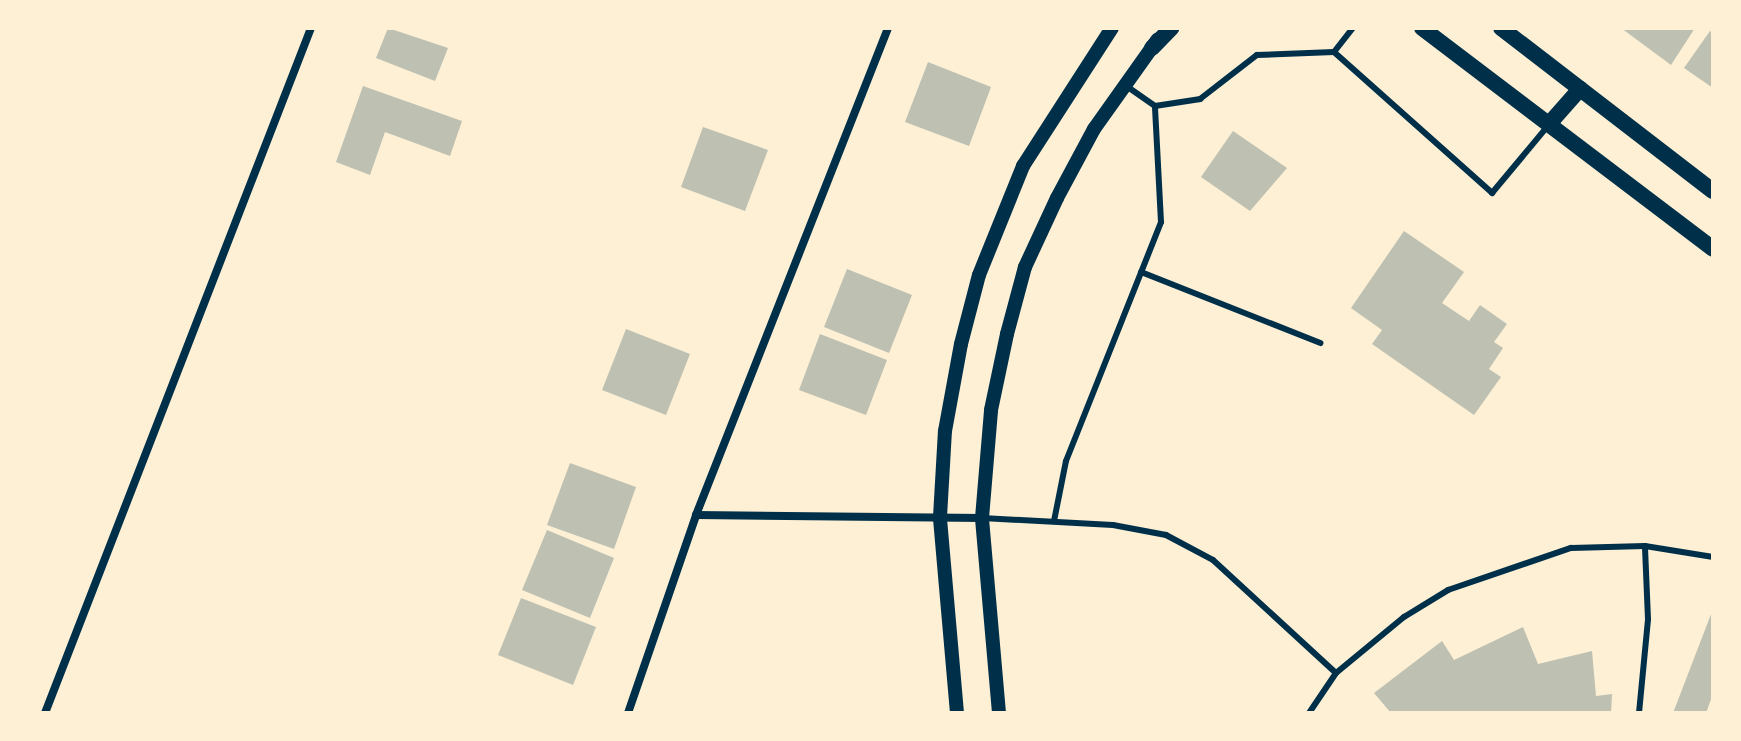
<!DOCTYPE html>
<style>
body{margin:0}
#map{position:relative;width:1741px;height:741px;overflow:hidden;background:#fdf0d5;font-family:Karla,sans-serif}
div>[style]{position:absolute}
.building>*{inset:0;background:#bec0b2}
.service>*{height:6px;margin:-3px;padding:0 3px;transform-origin:3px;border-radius:3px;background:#003049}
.minor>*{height:8px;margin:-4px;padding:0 4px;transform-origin:4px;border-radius:4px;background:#003049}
.tertiary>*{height:14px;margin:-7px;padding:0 7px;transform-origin:7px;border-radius:7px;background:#003049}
.secondary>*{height:16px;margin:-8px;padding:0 8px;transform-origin:8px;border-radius:8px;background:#003049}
span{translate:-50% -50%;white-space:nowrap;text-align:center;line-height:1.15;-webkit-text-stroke:6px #fdf0d5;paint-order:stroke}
.frame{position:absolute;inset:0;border:30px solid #fdf0d5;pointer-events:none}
</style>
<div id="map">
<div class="building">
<i style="clip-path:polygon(388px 28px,448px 48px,435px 81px,376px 58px)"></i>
<i style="clip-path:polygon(1621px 28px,1695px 28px,1671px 65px)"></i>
<i style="clip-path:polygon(1710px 31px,1713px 33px,1713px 88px,1684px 68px)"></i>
<i style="clip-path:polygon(928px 62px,991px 87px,969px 146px,905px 122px)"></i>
<i style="clip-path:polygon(363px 86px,462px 121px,450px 156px,385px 132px,370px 175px,336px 162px)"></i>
<i style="clip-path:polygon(703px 127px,768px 150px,745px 211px,681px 187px)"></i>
<i style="clip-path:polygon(1233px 131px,1287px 168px,1250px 211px,1201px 177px)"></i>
<i style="clip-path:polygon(1404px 231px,1464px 272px,1442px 303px,1469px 321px,1480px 305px,1507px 324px,1494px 342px,1503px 348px,1489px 369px,1501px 377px,1474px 415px,1372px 344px,1382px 330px,1351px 308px)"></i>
<i style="clip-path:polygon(847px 269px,912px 295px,889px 353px,824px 327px)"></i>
<i style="clip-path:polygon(626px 329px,690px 354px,666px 415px,602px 390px)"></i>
<i style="clip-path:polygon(820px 334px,887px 360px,866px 415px,799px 390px)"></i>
<i style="clip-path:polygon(570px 463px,636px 487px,614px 549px,547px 525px)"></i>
<i style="clip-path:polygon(547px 530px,614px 558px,590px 618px,522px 590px)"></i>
<i style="clip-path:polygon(521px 598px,596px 627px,573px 685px,498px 655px)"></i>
<i style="clip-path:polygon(1713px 609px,1713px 694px,1706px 713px,1673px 713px)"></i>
<i style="clip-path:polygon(1523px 627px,1538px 664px,1592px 651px,1596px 696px,1612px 694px,1611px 713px,1391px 713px,1374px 693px,1442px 641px,1454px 660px)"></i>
</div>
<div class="service">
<i style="left:1334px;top:52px;width:212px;rotate:41.7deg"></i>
<i style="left:1492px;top:193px;width:86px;rotate:-50.2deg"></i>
<i style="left:1155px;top:106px;width:46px;rotate:-8.8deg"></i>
<i style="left:1200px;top:99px;width:72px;rotate:-37.7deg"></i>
<i style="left:1257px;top:55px;width:77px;rotate:-2.2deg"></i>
<i style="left:1334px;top:52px;width:31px;rotate:-52deg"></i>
<i style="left:1141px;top:272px;width:193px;rotate:21.6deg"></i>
<i style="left:982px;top:518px;width:131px;rotate:3.1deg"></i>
<i style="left:1113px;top:525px;width:54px;rotate:10.7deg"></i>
<i style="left:1166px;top:535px;width:53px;rotate:28deg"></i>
<i style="left:1213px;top:560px;width:167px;rotate:42.6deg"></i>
<i style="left:1054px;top:521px;width:61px;rotate:-78.7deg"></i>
<i style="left:1066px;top:461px;width:257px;rotate:-68.3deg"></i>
<i style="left:1161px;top:222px;width:116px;rotate:-93deg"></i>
<i style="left:1155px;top:106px;width:35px;rotate:-145deg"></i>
<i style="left:1309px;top:713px;width:48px;rotate:-56deg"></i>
<i style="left:1336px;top:673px;width:88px;rotate:-39.5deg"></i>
<i style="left:1404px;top:617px;width:52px;rotate:-31.5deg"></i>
<i style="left:1448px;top:590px;width:130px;rotate:-18.9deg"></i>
<i style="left:1571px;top:548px;width:74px;rotate:-1.5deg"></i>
<i style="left:1645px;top:546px;width:69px;rotate:9.2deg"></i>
<i style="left:1639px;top:713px;width:94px;rotate:-84.5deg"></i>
<i style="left:1648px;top:619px;width:73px;rotate:-92.4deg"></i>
</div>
<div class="minor">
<i style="left:696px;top:515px;width:286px;rotate:0.6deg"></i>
<i style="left:45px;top:713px;width:735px;rotate:-68.78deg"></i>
<i style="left:628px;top:713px;width:209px;rotate:-71deg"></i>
<i style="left:696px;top:515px;width:523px;rotate:-68.48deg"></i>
</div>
<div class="tertiary">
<i style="left:957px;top:713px;width:197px;rotate:-95deg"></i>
<i style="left:940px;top:517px;width:86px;rotate:-86.7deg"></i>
<i style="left:945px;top:431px;width:88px;rotate:-79.6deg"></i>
<i style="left:961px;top:344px;width:71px;rotate:-75.4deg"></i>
<i style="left:979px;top:275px;width:118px;rotate:-68deg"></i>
<i style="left:1023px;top:166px;width:164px;rotate:-57.2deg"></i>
<i style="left:999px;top:713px;width:196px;rotate:-95deg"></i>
<i style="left:982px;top:518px;width:108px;rotate:-85.2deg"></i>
<i style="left:991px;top:410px;width:78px;rotate:-78.1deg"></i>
<i style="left:1007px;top:334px;width:69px;rotate:-75deg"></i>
<i style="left:1025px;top:267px;width:76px;rotate:-65.1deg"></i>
<i style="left:1057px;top:198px;width:78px;rotate:-61.8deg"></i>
<i style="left:1094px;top:129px;width:110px;rotate:-54.6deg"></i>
</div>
<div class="secondary">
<i style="left:1422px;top:28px;width:365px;rotate:37.2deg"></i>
<i style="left:1501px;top:28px;width:267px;rotate:37.6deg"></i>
<i style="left:1152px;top:48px;width:28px;rotate:-46deg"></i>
<i style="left:1549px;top:124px;width:47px;rotate:-48.5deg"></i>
</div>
<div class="frame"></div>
</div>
